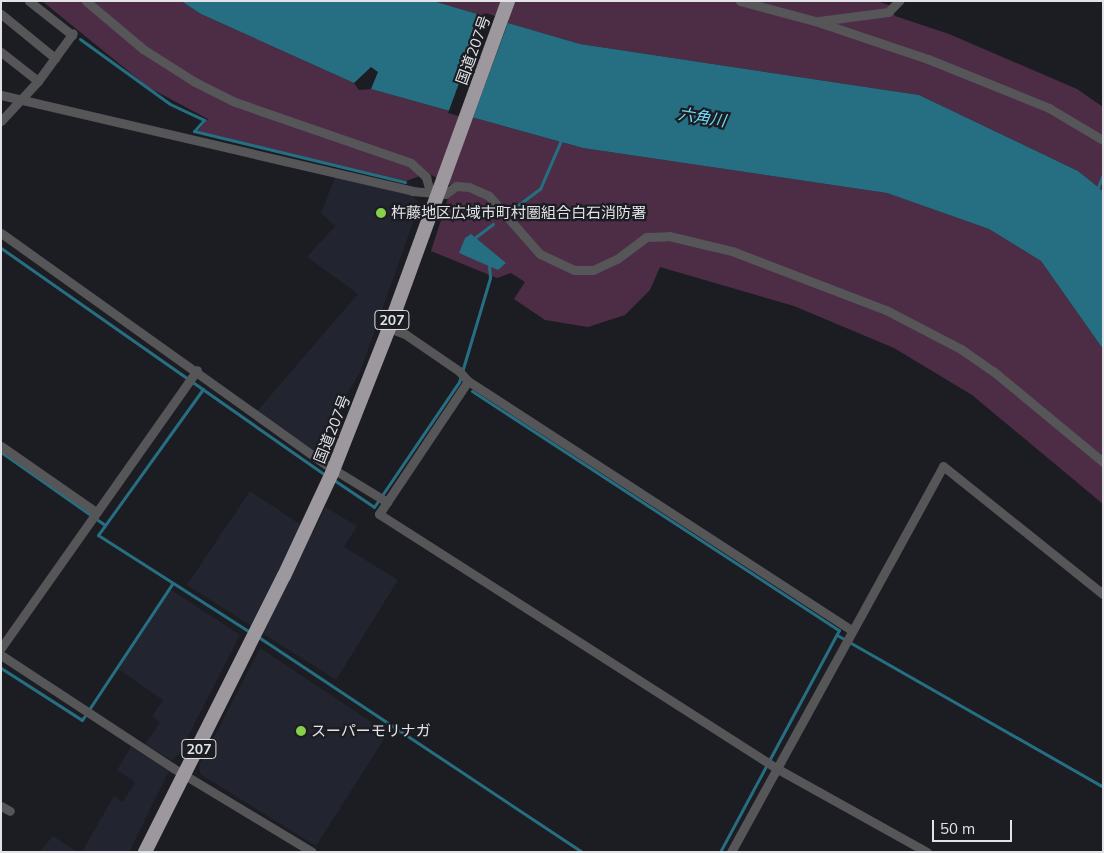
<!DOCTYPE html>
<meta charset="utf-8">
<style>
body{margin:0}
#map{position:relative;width:1104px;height:853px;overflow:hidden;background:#1c1d22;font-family:Mulish,"Noto Sans JP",sans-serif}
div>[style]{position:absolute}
.built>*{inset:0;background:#22242f}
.green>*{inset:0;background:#4d2d46}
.water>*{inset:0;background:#266f83}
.pier>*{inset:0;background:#1c1d22}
.stream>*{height:3px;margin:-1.5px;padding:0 1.5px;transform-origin:1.5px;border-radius:1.5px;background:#266f83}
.minor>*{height:9px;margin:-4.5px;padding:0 4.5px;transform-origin:4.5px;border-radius:4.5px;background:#565558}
.trunk>*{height:14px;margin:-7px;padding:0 7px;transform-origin:7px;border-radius:7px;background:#9c989e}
.dots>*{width:14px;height:14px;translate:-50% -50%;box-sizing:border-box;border:2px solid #1c1d22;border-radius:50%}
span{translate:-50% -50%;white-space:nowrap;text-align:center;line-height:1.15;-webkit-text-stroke:4.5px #1c1d22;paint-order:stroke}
.shield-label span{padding:1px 4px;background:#1c1d22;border:1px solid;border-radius:4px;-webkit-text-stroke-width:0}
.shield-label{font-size:14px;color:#e2e3e7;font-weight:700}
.street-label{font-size:15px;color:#e2e3e7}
.poi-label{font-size:15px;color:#e2e3e7}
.left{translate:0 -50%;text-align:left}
.water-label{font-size:16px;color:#70daf9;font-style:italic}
.frame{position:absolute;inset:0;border:2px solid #e2e3e7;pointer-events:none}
.scale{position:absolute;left:932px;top:820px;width:80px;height:22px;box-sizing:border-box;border:2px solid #e2e3e7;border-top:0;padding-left:6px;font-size:15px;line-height:18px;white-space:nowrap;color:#e2e3e7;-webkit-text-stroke:4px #1c1d22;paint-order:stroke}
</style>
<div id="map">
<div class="built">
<i style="clip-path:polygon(335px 177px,413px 196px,420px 203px,360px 372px,337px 411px,320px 466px,252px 417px,358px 294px,307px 257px,335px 226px,321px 213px)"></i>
<i style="clip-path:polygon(250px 491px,313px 533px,325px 507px,357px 526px,344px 547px,398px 580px,336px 680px,187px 585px)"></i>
<i style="clip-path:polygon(170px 589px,240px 635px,179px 754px,172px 760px,145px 745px,160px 722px,152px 716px,163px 700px,118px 669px)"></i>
<i style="clip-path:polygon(260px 648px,388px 733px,316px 846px,200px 774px,199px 766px)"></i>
<i style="clip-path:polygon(131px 747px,169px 771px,129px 852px,82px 852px,114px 796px,123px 802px,135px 782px,117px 770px)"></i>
<i style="clip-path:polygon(53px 836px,78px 852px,39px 852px)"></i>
</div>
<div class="green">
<i style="clip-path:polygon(42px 1px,181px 1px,201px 14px,354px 83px,359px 90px,371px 89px,583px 148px,887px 193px,989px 229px,1041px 261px,1103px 349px,1103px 504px,972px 395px,894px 348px,794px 306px,660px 267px,650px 290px,625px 315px,588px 327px,545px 320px,514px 299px,525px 282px,511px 273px,497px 278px,431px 251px,452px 186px,428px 173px,406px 181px,198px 131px,208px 119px,148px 87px)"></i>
<i style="clip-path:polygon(433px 1px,876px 1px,889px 5px,895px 16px,949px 34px,1077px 89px,1103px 107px,1103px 191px,1078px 171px,919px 95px,580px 44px)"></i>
</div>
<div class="water">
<i style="clip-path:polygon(181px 1px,433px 1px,580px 44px,919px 95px,1078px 171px,1103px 191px,1103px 349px,1041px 261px,989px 229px,887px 193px,583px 148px,371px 89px,378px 72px,371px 67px,354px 83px,201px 14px)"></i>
<i style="clip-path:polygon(471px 234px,506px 263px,498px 270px,459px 253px,465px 238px)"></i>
</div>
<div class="pier">
<i style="clip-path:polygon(485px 13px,509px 20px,472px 120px,448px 113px)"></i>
</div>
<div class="stream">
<i style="left:80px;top:39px;width:111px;rotate:35.8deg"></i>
<i style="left:170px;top:104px;width:38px;rotate:25deg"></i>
<i style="left:204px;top:120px;width:15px;rotate:132deg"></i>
<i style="left:194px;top:131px;width:217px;rotate:13.6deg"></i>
<i style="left:1097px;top:190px;width:17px;rotate:-69deg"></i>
<i style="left:513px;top:209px;width:34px;rotate:-37deg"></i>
<i style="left:540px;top:189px;width:56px;rotate:-66.7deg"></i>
<i style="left:473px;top:239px;width:25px;rotate:-37deg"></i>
<i style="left:1px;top:248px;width:398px;rotate:35deg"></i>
<i style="left:203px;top:389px;width:180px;rotate:125.7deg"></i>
<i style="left:98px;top:535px;width:182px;rotate:32.6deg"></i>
<i style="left:472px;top:391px;width:438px;rotate:33.1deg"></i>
<i style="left:839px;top:630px;width:252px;rotate:118.2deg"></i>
<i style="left:1px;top:452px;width:127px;rotate:35.1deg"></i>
<i style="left:334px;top:480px;width:48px;rotate:34deg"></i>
<i style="left:374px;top:507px;width:151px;rotate:-55.8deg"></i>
<i style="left:459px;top:382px;width:109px;rotate:-73.4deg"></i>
<i style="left:490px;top:278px;width:14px;rotate:-94deg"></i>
<i style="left:837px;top:635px;width:306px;rotate:29.7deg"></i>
<i style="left:257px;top:636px;width:390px;rotate:33.6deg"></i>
<i style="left:1px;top:668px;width:96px;rotate:32.7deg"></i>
<i style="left:82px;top:720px;width:163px;rotate:-56.5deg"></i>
</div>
<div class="minor">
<i style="left:29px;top:1px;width:55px;rotate:38.3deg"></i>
<i style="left:86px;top:1px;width:75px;rotate:40.1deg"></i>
<i style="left:143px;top:49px;width:62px;rotate:32.4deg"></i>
<i style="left:195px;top:82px;width:45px;rotate:26.6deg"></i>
<i style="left:235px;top:102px;width:186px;rotate:19.1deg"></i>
<i style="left:411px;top:163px;width:21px;rotate:43deg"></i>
<i style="left:426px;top:177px;width:11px;rotate:75deg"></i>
<i style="left:429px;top:188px;width:9px;rotate:32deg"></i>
<i style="left:740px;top:1px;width:78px;rotate:14.9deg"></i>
<i style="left:815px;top:21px;width:119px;rotate:18.6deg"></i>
<i style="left:928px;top:59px;width:131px;rotate:22deg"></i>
<i style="left:1049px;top:108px;width:63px;rotate:30.7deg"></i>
<i style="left:1px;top:14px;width:70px;rotate:39.2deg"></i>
<i style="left:819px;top:21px;width:70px;rotate:-7.4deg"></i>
<i style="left:888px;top:12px;width:16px;rotate:-45deg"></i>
<i style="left:1px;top:52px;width:47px;rotate:38.1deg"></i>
<i style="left:1px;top:95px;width:422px;rotate:13.1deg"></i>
<i style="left:412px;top:191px;width:33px;rotate:5deg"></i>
<i style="left:445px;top:194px;width:14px;rotate:-36deg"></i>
<i style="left:456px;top:186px;width:13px;rotate:4deg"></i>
<i style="left:469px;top:187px;width:22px;rotate:24deg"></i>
<i style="left:489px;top:196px;width:77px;rotate:48.7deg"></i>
<i style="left:540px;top:254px;width:38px;rotate:25deg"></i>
<i style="left:575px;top:270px;width:18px"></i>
<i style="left:593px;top:270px;width:26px;rotate:-25deg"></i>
<i style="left:617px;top:259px;width:36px;rotate:-37deg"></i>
<i style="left:646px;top:237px;width:23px;rotate:-2deg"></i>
<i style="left:669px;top:236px;width:65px;rotate:13.4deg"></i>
<i style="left:732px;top:251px;width:165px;rotate:21deg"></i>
<i style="left:886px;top:310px;width:85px;rotate:27.5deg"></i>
<i style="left:961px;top:349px;width:39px;rotate:35deg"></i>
<i style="left:993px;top:371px;width:143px;rotate:39.6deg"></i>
<i style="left:1px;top:121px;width:54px;rotate:-47.2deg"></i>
<i style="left:38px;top:81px;width:59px;rotate:-53.9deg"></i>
<i style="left:1px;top:233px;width:398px;rotate:35.5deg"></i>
<i style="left:325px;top:464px;width:73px;rotate:31.5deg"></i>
<i style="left:389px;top:328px;width:17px;rotate:21deg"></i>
<i style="left:405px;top:334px;width:65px;rotate:34.4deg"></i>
<i style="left:459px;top:371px;width:13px;rotate:48deg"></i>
<i style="left:468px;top:381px;width:458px;rotate:33deg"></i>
<i style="left:468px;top:381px;width:160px;rotate:123.8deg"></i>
<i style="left:379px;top:514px;width:471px;rotate:32.6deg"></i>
<i style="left:776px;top:768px;width:173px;rotate:29.1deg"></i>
<i style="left:1px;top:446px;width:116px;rotate:34.8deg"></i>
<i style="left:1px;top:648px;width:340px;rotate:-54.8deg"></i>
<i style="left:1px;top:655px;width:206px;rotate:33.3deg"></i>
<i style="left:173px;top:768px;width:162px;rotate:31.1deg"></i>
<i style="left:1px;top:806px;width:10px;rotate:29deg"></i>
<i style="left:731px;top:852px;width:440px;rotate:-61.2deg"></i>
<i style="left:943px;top:466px;width:205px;rotate:38.7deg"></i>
</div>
<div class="trunk">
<i style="left:145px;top:852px;width:309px;rotate:-63.3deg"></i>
<i style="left:284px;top:576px;width:114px;rotate:-65deg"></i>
<i style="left:332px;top:473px;width:156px;rotate:-68.5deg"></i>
<i style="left:389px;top:328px;width:348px;rotate:-70deg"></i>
</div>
<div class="dots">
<i style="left:381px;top:213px;background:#88cf4a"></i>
<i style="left:301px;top:731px;background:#88cf4a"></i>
</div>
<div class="shield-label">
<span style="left:392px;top:320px">207</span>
<span style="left:199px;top:749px">207</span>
</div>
<div class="street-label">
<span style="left:473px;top:50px;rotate:-70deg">国道207号</span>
<span style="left:332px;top:429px;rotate:-68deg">国道207号</span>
</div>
<div class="poi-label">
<span class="left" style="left:391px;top:213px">杵藤地区広域市町村圏組合白石消防署</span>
<span class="left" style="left:311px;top:731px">スーパーモリナガ</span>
</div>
<div class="water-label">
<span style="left:702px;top:117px;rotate:9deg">六角川</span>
</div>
<div class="frame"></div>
<div class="scale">50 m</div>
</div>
